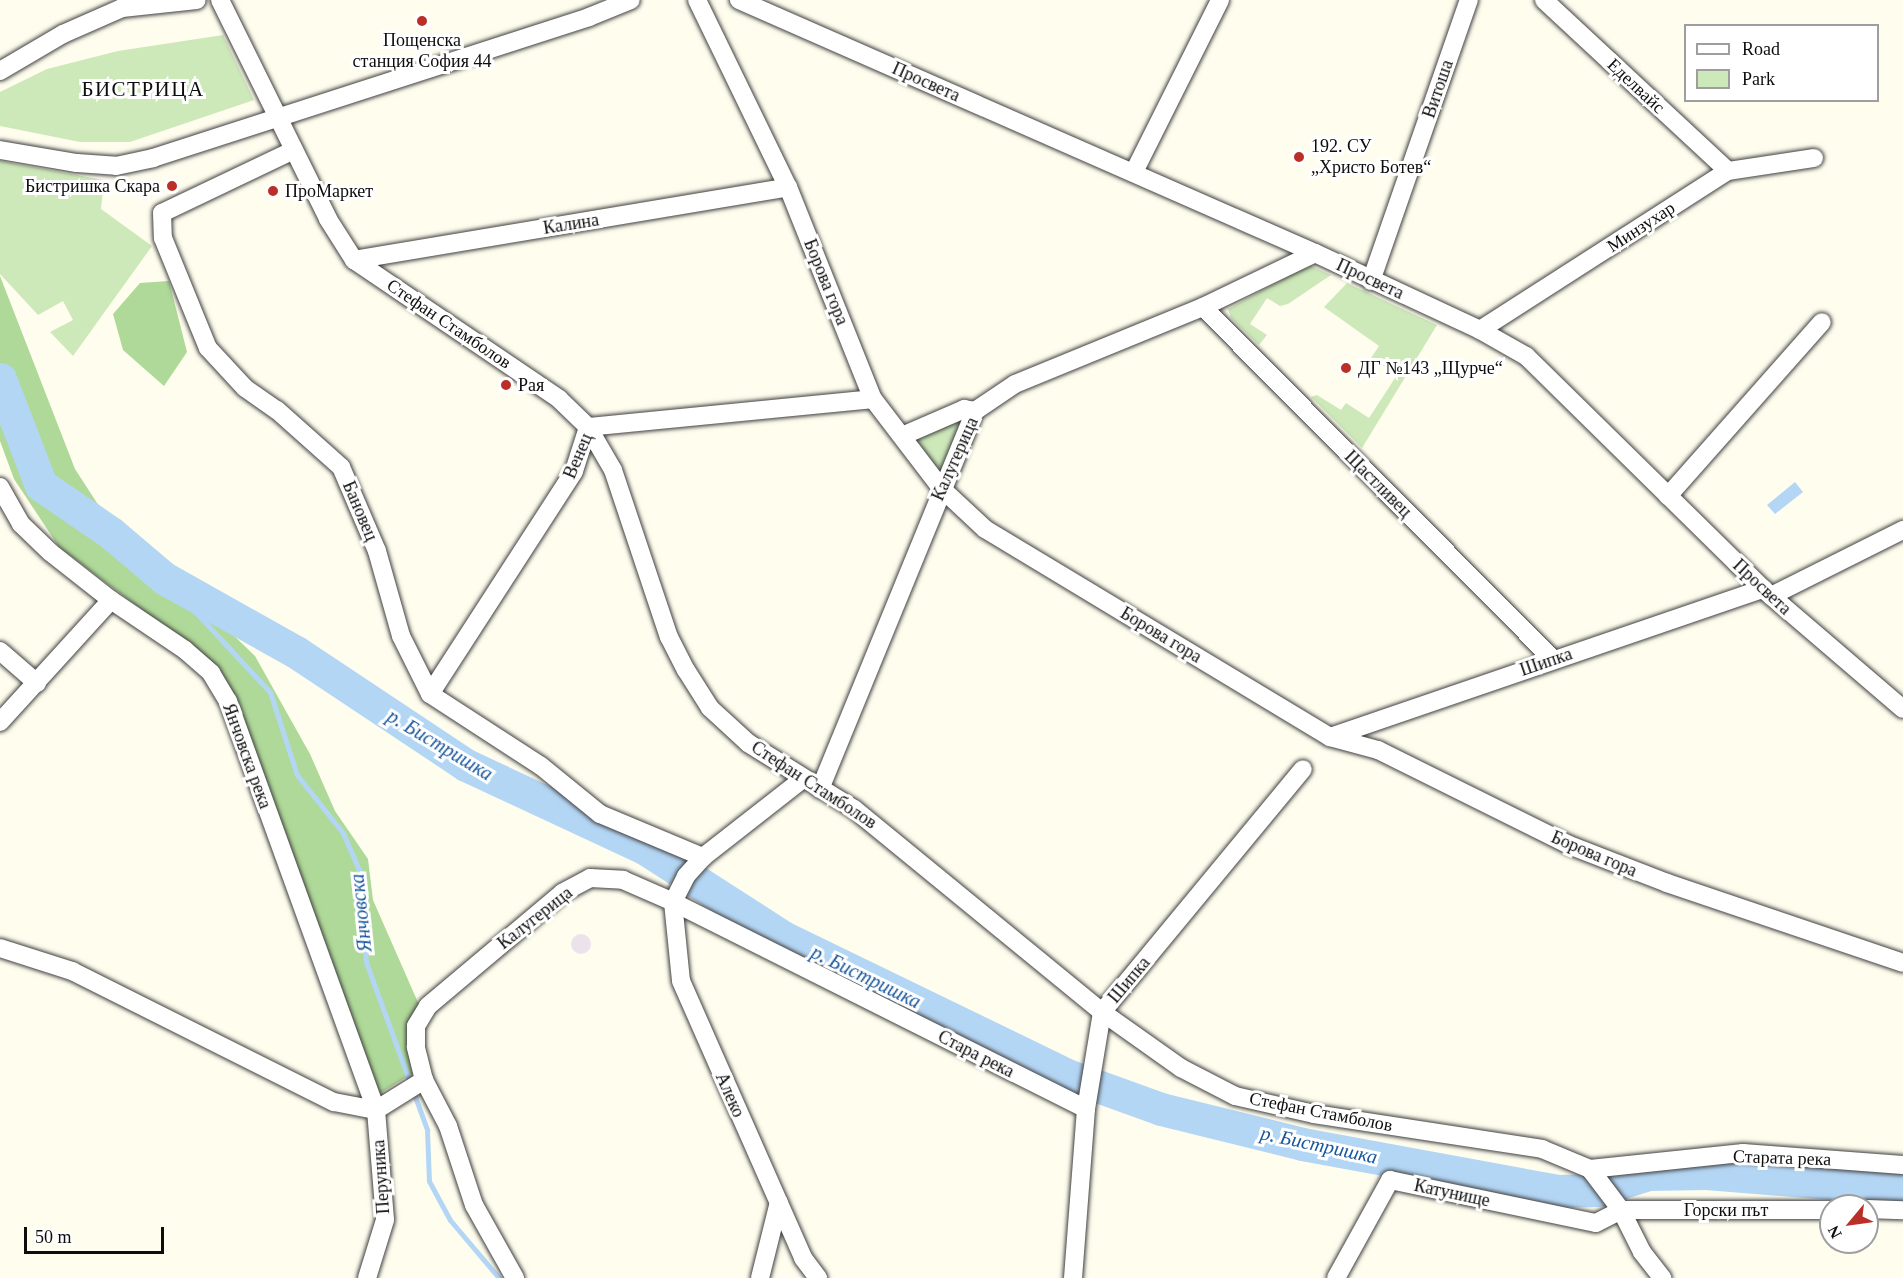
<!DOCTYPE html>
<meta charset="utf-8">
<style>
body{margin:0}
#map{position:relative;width:1903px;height:1278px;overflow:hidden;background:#fffdee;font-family:Georgia,serif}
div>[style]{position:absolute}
.industrial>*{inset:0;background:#ece2ec}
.round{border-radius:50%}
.green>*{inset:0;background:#cde8b9}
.forest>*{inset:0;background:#afd998}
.water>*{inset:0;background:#b4d6f5}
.stream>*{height:5px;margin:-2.5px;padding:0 2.5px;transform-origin:2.5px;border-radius:2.5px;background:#b4d6f5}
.river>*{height:33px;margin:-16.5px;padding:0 16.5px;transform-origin:16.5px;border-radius:16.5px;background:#b4d6f5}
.roads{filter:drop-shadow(0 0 2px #404040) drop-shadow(0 0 2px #404040)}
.minor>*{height:18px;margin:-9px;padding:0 9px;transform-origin:9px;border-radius:9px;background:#fff}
.dots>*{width:16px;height:16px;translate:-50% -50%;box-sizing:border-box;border:3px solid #fff;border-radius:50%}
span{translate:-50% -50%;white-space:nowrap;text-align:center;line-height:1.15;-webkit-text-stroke:6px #fff;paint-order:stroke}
.poi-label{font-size:18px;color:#0d0d0d}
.left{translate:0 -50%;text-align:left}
.right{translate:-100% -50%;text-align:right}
.street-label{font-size:18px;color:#0d0d0d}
.water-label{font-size:20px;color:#19579d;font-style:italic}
.quarter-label{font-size:21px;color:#0d0d0d;letter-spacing:1.5px}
.legend{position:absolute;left:1684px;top:24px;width:195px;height:78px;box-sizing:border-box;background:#fff;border:2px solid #9e9e9e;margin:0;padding:8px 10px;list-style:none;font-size:18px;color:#0d0d0d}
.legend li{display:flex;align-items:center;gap:12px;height:30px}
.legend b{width:30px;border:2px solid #9e9e9e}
.north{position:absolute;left:1819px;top:1194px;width:60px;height:60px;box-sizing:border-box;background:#fff;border:2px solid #9e9e9e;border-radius:50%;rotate:241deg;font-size:16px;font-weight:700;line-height:24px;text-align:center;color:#0d0d0d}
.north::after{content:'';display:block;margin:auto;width:21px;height:27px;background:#ba2f28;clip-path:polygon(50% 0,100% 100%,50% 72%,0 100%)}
.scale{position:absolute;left:24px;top:1227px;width:140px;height:27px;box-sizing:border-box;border:3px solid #0d0d0d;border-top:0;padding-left:8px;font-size:18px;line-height:21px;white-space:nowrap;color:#0d0d0d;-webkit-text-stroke:4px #fff;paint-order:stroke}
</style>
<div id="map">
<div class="industrial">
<i class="round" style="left:571px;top:934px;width:20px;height:20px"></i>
</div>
<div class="green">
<i style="clip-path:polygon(223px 35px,254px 100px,130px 142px,80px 142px,0 126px,0 92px,47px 69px,118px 51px)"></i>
<i style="clip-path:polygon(0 161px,104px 180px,101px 209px,152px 246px,73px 356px,50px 332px,73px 320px,63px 301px,38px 315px,0 274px)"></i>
<i style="clip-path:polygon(1309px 265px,1331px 275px,1288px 304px,1280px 306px,1267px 298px,1250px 324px,1267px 335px,1259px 345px,1231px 318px,1228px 309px)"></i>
<i style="clip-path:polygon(1347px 283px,1437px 325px,1362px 448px,1311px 397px,1317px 395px,1341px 410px,1346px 403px,1369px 418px,1397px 375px,1371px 358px,1379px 346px,1324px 307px)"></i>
<i style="clip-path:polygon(962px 418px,965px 420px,943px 468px,935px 466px,916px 439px)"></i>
</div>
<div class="forest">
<i style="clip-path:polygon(0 276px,75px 469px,97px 503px,255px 656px,310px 754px,335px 811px,368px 859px,373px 900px,420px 1007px,407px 1025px,413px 1073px,377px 1095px,253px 750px,219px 668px,59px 547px,14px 479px,0 441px)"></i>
<i style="clip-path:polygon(169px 281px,187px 352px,164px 386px,123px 350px,113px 314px,140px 283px)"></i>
</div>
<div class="water">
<i style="clip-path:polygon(1795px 482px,1803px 492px,1775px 514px,1767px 505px)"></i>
</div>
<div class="stream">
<i style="left:164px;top:578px;width:156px;rotate:47.1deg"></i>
<i style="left:270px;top:692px;width:87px;rotate:72deg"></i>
<i style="left:297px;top:775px;width:74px;rotate:51.6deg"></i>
<i style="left:343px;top:833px;width:43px;rotate:66.4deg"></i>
<i style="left:360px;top:872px;width:90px;rotate:86.2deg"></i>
<i style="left:366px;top:962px;width:179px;rotate:70deg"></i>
<i style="left:427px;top:1130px;width:51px;rotate:87.8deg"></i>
<i style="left:429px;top:1181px;width:44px;rotate:61.7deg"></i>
<i style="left:450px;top:1220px;width:76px;rotate:49.8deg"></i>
</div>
<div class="river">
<i style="left:0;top:379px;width:114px;rotate:68.9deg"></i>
<i style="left:41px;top:485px;width:85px;rotate:34.4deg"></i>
<i style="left:111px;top:533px;width:70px;rotate:40.3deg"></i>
<i style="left:164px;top:578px;width:151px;rotate:29.3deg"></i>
<i style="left:296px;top:652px;width:204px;rotate:33.6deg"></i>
<i style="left:466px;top:765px;width:199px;rotate:25deg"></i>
<i style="left:646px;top:849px;width:163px;rotate:32.7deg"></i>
<i style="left:783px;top:937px;width:316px;rotate:25.9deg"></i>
<i style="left:1067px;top:1075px;width:100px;rotate:19.9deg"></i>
<i style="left:1161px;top:1109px;width:145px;rotate:13.9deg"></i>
<i style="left:1302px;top:1144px;width:259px;rotate:10.4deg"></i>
<i style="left:1557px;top:1191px;width:40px;rotate:-1.4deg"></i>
<i style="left:1597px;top:1190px;width:53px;rotate:-17.4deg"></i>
<i style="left:1648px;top:1174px;width:58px;rotate:-1deg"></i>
<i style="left:1706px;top:1173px;width:198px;rotate:4.6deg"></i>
</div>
<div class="roads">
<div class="minor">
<i style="left:220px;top:0;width:244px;rotate:63.7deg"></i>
<i style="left:328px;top:219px;width:49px;rotate:57.6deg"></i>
<i style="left:354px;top:260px;width:248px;rotate:34.1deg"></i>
<i style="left:559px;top:399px;width:40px;rotate:44deg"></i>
<i style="left:588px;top:427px;width:50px;rotate:59.8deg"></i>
<i style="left:613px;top:470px;width:176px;rotate:71.5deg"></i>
<i style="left:669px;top:637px;width:37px;rotate:63deg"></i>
<i style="left:686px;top:670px;width:45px;rotate:57.7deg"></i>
<i style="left:710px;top:708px;width:52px;rotate:42.6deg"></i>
<i style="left:748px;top:743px;width:125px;rotate:31.9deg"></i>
<i style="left:854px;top:809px;width:320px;rotate:39.3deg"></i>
<i style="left:1102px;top:1012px;width:97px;rotate:35.3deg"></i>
<i style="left:1181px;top:1068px;width:61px;rotate:27.4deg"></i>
<i style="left:1235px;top:1096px;width:81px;rotate:12.8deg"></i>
<i style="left:1314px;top:1114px;width:231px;rotate:8.7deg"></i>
<i style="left:1542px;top:1149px;width:52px;rotate:22.6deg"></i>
<i style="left:1590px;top:1169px;width:51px;rotate:52.9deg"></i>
<i style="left:1621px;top:1210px;width:47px;rotate:63.4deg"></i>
<i style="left:1642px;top:1252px;width:33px;rotate:52deg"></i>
<i style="left:697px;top:0;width:208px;rotate:64.1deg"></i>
<i style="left:788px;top:187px;width:228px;rotate:68.2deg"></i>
<i style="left:873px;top:399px;width:112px;rotate:52.6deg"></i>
<i style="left:941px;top:488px;width:60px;rotate:43deg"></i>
<i style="left:985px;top:529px;width:403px;rotate:31.1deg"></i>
<i style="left:1330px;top:737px;width:50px;rotate:15.2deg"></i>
<i style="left:1378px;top:750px;width:213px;rotate:26.4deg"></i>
<i style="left:1569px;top:845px;width:105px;rotate:21.2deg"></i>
<i style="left:1667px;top:883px;width:249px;rotate:18.7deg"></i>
<i style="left:739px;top:0;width:629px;rotate:23.71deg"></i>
<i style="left:1315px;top:253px;width:182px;rotate:25deg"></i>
<i style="left:1480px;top:330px;width:53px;rotate:29.5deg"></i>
<i style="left:1526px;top:356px;width:332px;rotate:44.5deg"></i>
<i style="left:1763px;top:589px;width:184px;rotate:40.6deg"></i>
<i style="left:1544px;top:0;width:251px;rotate:42.9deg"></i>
<i style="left:0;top:71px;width:73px;rotate:-30.4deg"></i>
<i style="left:63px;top:34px;width:64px;rotate:-23.8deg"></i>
<i style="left:122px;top:8px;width:75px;rotate:-6.1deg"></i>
<i style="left:0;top:150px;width:78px;rotate:9.6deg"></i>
<i style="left:77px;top:163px;width:39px;rotate:4deg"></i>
<i style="left:116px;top:166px;width:38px;rotate:-12deg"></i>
<i style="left:153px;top:158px;width:458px;rotate:-17.9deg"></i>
<i style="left:589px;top:17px;width:45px;rotate:-22deg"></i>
<i style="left:294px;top:150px;width:146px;rotate:154.5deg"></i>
<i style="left:162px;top:213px;width:25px;rotate:88deg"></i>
<i style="left:163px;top:238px;width:119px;rotate:67.8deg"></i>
<i style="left:208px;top:348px;width:54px;rotate:47.2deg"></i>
<i style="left:245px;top:388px;width:39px;rotate:35deg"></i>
<i style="left:277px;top:410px;width:86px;rotate:41.7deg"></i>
<i style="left:341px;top:467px;width:91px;rotate:66.8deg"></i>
<i style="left:377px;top:551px;width:88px;rotate:74.2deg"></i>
<i style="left:401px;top:636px;width:65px;rotate:63.4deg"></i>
<i style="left:430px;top:694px;width:132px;rotate:33deg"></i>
<i style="left:541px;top:766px;width:76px;rotate:39.1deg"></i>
<i style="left:600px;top:814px;width:112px;rotate:22.7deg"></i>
<i style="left:1134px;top:172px;width:192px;rotate:-63.4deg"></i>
<i style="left:354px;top:260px;width:440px;rotate:-9.5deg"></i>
<i style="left:1371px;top:281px;width:298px;rotate:-70.8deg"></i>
<i style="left:1203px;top:307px;width:497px;rotate:45.2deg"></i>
<i style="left:1480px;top:330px;width:295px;rotate:-32.7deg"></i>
<i style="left:1728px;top:171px;width:87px;rotate:-8.6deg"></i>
<i style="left:902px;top:436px;width:68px;rotate:-23.5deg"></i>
<i style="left:964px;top:409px;width:11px;rotate:10deg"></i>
<i style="left:0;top:487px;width:43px;rotate:60.4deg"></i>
<i style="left:21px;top:524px;width:40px;rotate:44deg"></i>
<i style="left:50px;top:552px;width:78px;rotate:38.2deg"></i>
<i style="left:111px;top:600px;width:89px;rotate:34deg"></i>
<i style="left:185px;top:650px;width:35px;rotate:41deg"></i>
<i style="left:211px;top:673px;width:33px;rotate:59deg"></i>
<i style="left:228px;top:701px;width:435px;rotate:70.1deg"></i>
<i style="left:376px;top:1110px;width:110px;rotate:85.3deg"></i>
<i style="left:385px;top:1220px;width:61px;rotate:107.2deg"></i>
<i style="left:1668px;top:496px;width:232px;rotate:-48.5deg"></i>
<i style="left:1771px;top:596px;width:148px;rotate:-26.6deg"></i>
<i style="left:0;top:651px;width:49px;rotate:40.9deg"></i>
<i style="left:430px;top:694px;width:265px;rotate:-57.1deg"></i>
<i style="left:574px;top:471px;width:46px;rotate:-72.3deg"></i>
<i style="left:588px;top:427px;width:286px;rotate:-5.6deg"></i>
<i style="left:0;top:722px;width:165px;rotate:-47.7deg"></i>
<i style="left:1330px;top:737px;width:458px;rotate:-18.9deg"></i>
<i style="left:820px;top:789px;width:409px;rotate:-67.7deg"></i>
<i style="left:975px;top:411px;width:48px;rotate:-34deg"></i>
<i style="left:1015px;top:384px;width:203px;rotate:-22.3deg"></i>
<i style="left:1203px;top:307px;width:124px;rotate:-25.7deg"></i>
<i style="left:673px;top:902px;width:462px;rotate:26.6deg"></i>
<i style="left:673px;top:902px;width:79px;rotate:84.2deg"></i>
<i style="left:681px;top:981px;width:303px;rotate:66.2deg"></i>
<i style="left:803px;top:1258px;width:25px;rotate:53deg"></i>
<i style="left:0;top:948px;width:76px;rotate:17.7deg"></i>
<i style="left:72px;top:971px;width:293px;rotate:26.6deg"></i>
<i style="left:334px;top:1102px;width:43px;rotate:10.8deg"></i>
<i style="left:376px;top:1110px;width:57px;rotate:-32deg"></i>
<i style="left:424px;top:1080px;width:34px;rotate:-104deg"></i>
<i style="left:416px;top:1047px;width:21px;rotate:-90deg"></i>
<i style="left:416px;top:1026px;width:23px;rotate:-59deg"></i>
<i style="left:428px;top:1006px;width:175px;rotate:-40.1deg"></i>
<i style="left:562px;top:893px;width:32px;rotate:-28deg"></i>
<i style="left:590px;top:878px;width:33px;rotate:3deg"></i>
<i style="left:623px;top:880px;width:55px;rotate:23.7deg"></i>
<i style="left:673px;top:902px;width:29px;rotate:-63deg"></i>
<i style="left:686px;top:876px;width:25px;rotate:-48deg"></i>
<i style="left:703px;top:857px;width:127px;rotate:-38deg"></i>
<i style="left:424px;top:1080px;width:52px;rotate:62.4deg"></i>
<i style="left:448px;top:1126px;width:83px;rotate:71.8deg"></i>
<i style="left:474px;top:1205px;width:84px;rotate:60.7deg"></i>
<i style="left:1590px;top:1169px;width:154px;rotate:-6deg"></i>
<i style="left:1743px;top:1153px;width:160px;rotate:4.3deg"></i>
<i style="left:1867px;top:1209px;width:36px;rotate:2deg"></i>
<i style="left:760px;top:1278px;width:78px;rotate:-76deg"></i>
<i style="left:1073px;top:1278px;width:169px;rotate:-85.6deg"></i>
<i style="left:1086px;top:1109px;width:98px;rotate:-80.6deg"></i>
<i style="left:1102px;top:1012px;width:315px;rotate:-50.4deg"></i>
<i style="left:1336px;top:1278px;width:112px;rotate:-61.1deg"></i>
<i style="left:1390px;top:1180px;width:210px;rotate:11.8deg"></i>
<i style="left:1596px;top:1223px;width:28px;rotate:-27deg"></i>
<i style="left:1621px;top:1210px;width:210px"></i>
</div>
</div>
<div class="dots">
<i style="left:422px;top:21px;background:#ba2f28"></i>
<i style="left:1299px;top:157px;background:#ba2f28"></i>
<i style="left:172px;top:186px;background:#ba2f28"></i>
<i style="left:273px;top:191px;background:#ba2f28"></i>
<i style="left:1346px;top:368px;background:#ba2f28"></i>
<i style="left:506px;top:385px;background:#ba2f28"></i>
</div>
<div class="poi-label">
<span style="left:422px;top:51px">Пощенска<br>станция София 44</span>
<span class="left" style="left:1311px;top:157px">192. СУ<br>„Христо Ботев“</span>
<span class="right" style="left:160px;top:186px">Бистришка Скара</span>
<span class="left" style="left:285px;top:191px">ПроМаркет</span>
<span class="left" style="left:1358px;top:368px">ДГ №143 „Щурче“</span>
<span class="left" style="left:518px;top:385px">Рая</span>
</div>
<div class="street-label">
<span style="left:926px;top:82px;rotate:24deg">Просвета</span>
<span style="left:1636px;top:86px;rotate:43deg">Еделвайс</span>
<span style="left:1438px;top:89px;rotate:-71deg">Витоша</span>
<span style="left:571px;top:224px;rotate:-9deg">Калина</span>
<span style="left:1641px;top:227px;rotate:-33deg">Минзухар</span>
<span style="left:1370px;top:279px;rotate:25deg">Просвета</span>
<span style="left:826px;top:282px;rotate:68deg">Борова гора</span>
<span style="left:449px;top:324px;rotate:34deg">Стефан Стамболов</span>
<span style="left:578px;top:456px;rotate:-67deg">Венец</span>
<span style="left:955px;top:459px;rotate:-66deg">Калугерица</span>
<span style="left:1378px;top:484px;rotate:45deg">Щастливец</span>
<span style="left:360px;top:511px;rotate:67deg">Бановец</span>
<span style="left:1762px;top:587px;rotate:43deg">Просвета</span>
<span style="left:1161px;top:635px;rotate:31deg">Борова гора</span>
<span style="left:1546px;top:662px;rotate:-19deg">Шипка</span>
<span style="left:247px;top:756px;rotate:70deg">Янчовска река</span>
<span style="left:814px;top:785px;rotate:33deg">Стефан Стамболов</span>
<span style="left:1594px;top:854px;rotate:23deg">Борова гора</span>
<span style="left:535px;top:918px;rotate:-38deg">Калугерица</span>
<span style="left:1129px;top:980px;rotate:-50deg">Шипка</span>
<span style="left:976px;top:1054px;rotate:27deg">Стара река</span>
<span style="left:730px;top:1095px;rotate:66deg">Алеко</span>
<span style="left:1321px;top:1112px;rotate:11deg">Стефан Стамболов</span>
<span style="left:1782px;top:1158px;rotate:2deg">Старата река</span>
<span style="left:381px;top:1177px;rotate:-94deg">Перуника</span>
<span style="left:1452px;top:1193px;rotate:12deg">Катунище</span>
<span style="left:1726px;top:1210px">Горски път</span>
</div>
<div class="water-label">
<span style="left:440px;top:745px;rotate:31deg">р. Бистришка</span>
<span style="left:361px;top:913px;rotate:-96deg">Янчовска</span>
<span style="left:866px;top:977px;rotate:26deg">р. Бистришка</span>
<span style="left:1319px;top:1145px;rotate:12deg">р. Бистришка</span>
</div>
<div class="quarter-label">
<span style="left:143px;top:89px">БИСТРИЦА</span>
</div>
<ul class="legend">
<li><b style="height:8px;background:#fff"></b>Road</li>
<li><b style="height:16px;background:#cde8b9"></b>Park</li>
</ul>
<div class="north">N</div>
<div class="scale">50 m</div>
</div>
